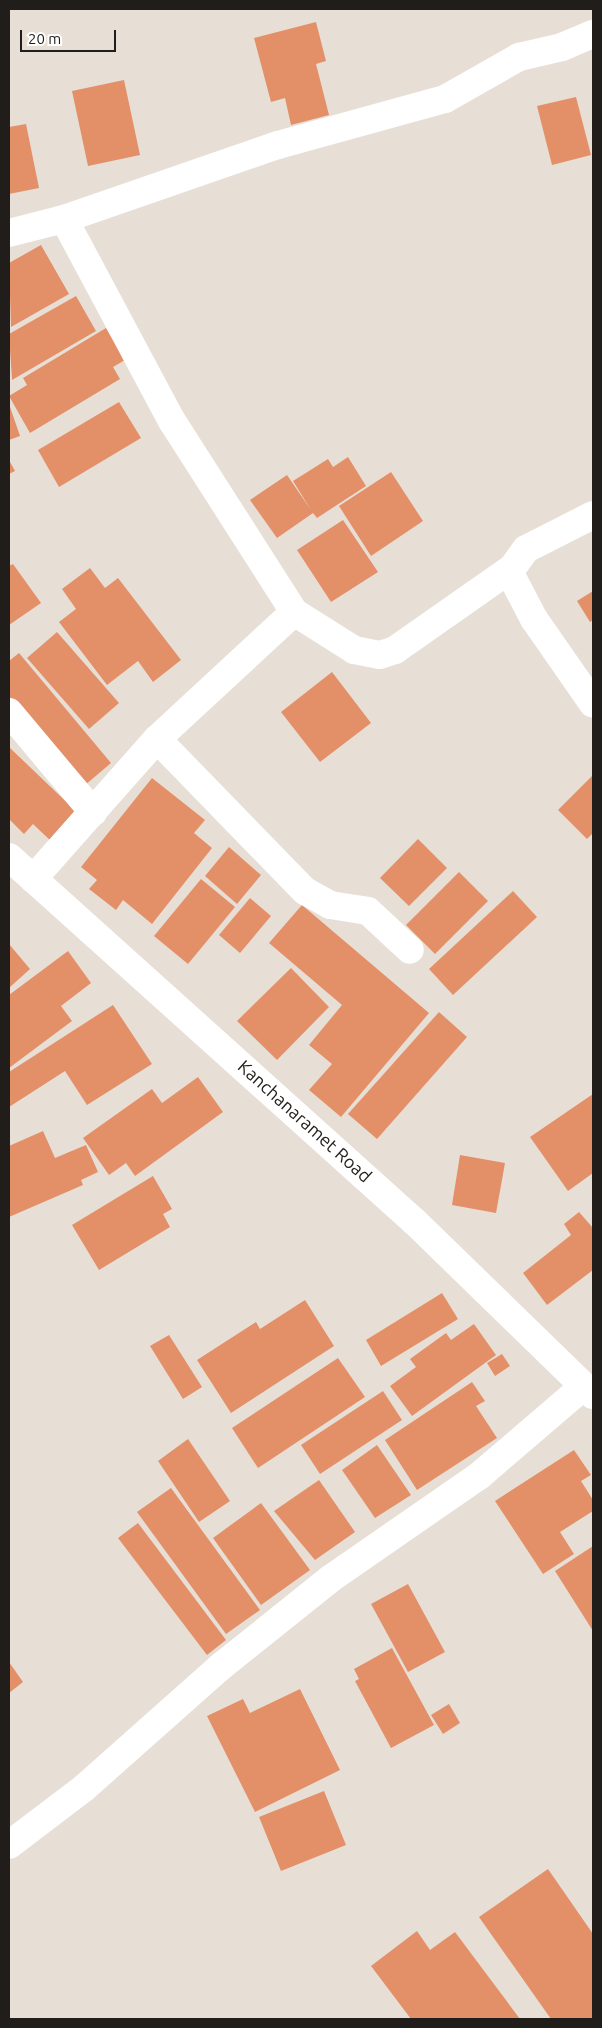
<!DOCTYPE html>
<style>
body{margin:0}
#map{position:relative;width:602px;height:2028px;overflow:hidden;background:#e7dfd6;font-family:Ubuntu,sans-serif}
div>[style]{position:absolute}
.building>*{inset:0;background:#e38f68}
.minor>*{height:28px;margin:-14px;padding:0 14px;transform-origin:14px;border-radius:14px;background:#fff}
.tertiary>*{height:28px;margin:-14px;padding:0 14px;transform-origin:14px;border-radius:14px;background:#fff}
span{translate:-50% -50%;white-space:nowrap;text-align:center;line-height:1.15;-webkit-text-stroke:4px #fff;paint-order:stroke}
.street-label{font-size:18px;color:#201d1a}
.frame{position:absolute;inset:0;border:10px solid #201d1a;pointer-events:none}
.scale{position:absolute;left:20px;top:30px;width:96px;height:22px;box-sizing:border-box;border:2px solid #201d1a;border-top:0;padding-left:6px;font-size:15px;line-height:18px;white-space:nowrap;color:#201d1a;-webkit-text-stroke:4px #fff;paint-order:stroke}
</style>
<div id="map">
<div class="building">
<i style="clip-path:polygon(316px 22px,326px 61px,316px 64px,329px 115px,291px 125px,285px 98px,271px 102px,254px 38px)"></i>
<i style="clip-path:polygon(124px 80px,140px 155px,88px 166px,72px 91px)"></i>
<i style="clip-path:polygon(576px 97px,591px 155px,552px 165px,537px 106px)"></i>
<i style="clip-path:polygon(26px 124px,39px 188px,9px 194px,9px 127px)"></i>
<i style="clip-path:polygon(41px 245px,69px 294px,11px 327px,9px 263px)"></i>
<i style="clip-path:polygon(76px 296px,96px 331px,12px 380px,9px 334px)"></i>
<i style="clip-path:polygon(106px 328px,125px 360px,113px 367px,120px 379px,30px 433px,9px 396px,27px 385px,23px 378px)"></i>
<i style="clip-path:polygon(119px 402px,141px 438px,59px 487px,38px 450px)"></i>
<i style="clip-path:polygon(9px 404px,20px 436px,9px 440px)"></i>
<i style="clip-path:polygon(348px 457px,366px 486px,317px 518px,313px 513px,277px 538px,250px 500px,287px 475px,311px 510px,293px 481px,328px 459px,333px 467px)"></i>
<i style="clip-path:polygon(9px 460px,15px 471px,9px 474px)"></i>
<i style="clip-path:polygon(391px 472px,423px 521px,371px 556px,339px 506px)"></i>
<i style="clip-path:polygon(343px 520px,378px 572px,331px 602px,297px 550px)"></i>
<i style="clip-path:polygon(13px 564px,41px 603px,9px 625px,9px 566px)"></i>
<i style="clip-path:polygon(90px 568px,105px 588px,118px 578px,181px 660px,153px 682px,138px 661px,107px 685px,59px 622px,76px 609px,62px 589px)"></i>
<i style="clip-path:polygon(593px 591px,593px 620px,590px 622px,577px 601px)"></i>
<i style="clip-path:polygon(57px 632px,119px 703px,89px 729px,27px 658px)"></i>
<i style="clip-path:polygon(19px 653px,111px 763px,84px 786px,9px 697px,9px 661px)"></i>
<i style="clip-path:polygon(332px 672px,371px 723px,320px 762px,281px 712px)"></i>
<i style="clip-path:polygon(9px 747px,80px 815px,53px 843px,33px 824px,24px 834px,9px 819px)"></i>
<i style="clip-path:polygon(593px 775px,593px 833px,587px 839px,558px 810px)"></i>
<i style="clip-path:polygon(152px 778px,205px 820px,194px 833px,212px 848px,152px 924px,123px 900px,116px 910px,89px 889px,97px 880px,81px 867px)"></i>
<i style="clip-path:polygon(418px 839px,447px 868px,409px 906px,380px 878px)"></i>
<i style="clip-path:polygon(229px 847px,261px 875px,237px 904px,205px 876px)"></i>
<i style="clip-path:polygon(459px 872px,488px 901px,435px 954px,406px 925px)"></i>
<i style="clip-path:polygon(201px 879px,235px 907px,188px 964px,154px 936px)"></i>
<i style="clip-path:polygon(513px 891px,537px 917px,453px 995px,429px 969px)"></i>
<i style="clip-path:polygon(250px 898px,271px 916px,240px 953px,219px 935px)"></i>
<i style="clip-path:polygon(302px 905px,429px 1013px,341px 1117px,309px 1090px,332px 1064px,309px 1045px,342px 1005px,269px 943px)"></i>
<i style="clip-path:polygon(9px 944px,30px 969px,9px 988px)"></i>
<i style="clip-path:polygon(68px 951px,91px 983px,61px 1006px,72px 1021px,9px 1068px,9px 995px)"></i>
<i style="clip-path:polygon(291px 968px,329px 1007px,277px 1060px,237px 1021px)"></i>
<i style="clip-path:polygon(113px 1005px,152px 1064px,87px 1105px,65px 1071px,9px 1107px,9px 1072px)"></i>
<i style="clip-path:polygon(439px 1012px,467px 1037px,377px 1139px,348px 1114px)"></i>
<i style="clip-path:polygon(198px 1077px,223px 1112px,135px 1176px,126px 1163px,109px 1175px,83px 1138px,152px 1089px,162px 1103px)"></i>
<i style="clip-path:polygon(593px 1094px,593px 1173px,568px 1191px,530px 1137px)"></i>
<i style="clip-path:polygon(43px 1131px,55px 1158px,86px 1145px,98px 1172px,81px 1180px,83px 1185px,9px 1217px,9px 1146px)"></i>
<i style="clip-path:polygon(460px 1155px,505px 1163px,496px 1213px,452px 1205px)"></i>
<i style="clip-path:polygon(153px 1176px,172px 1209px,163px 1214px,170px 1227px,99px 1270px,72px 1225px)"></i>
<i style="clip-path:polygon(579px 1212px,593px 1228px,593px 1270px,547px 1305px,523px 1273px,571px 1235px,564px 1224px)"></i>
<i style="clip-path:polygon(442px 1293px,458px 1319px,381px 1366px,366px 1340px)"></i>
<i style="clip-path:polygon(305px 1300px,334px 1346px,231px 1413px,197px 1360px,256px 1322px,260px 1329px)"></i>
<i style="clip-path:polygon(474px 1324px,496px 1355px,412px 1416px,390px 1386px,416px 1367px,410px 1359px,446px 1333px,451px 1340px)"></i>
<i style="clip-path:polygon(169px 1335px,202px 1387px,183px 1399px,150px 1346px)"></i>
<i style="clip-path:polygon(502px 1354px,510px 1366px,495px 1376px,487px 1363px)"></i>
<i style="clip-path:polygon(338px 1358px,365px 1397px,258px 1468px,232px 1428px)"></i>
<i style="clip-path:polygon(472px 1382px,485px 1401px,476px 1406px,497px 1438px,417px 1490px,385px 1440px)"></i>
<i style="clip-path:polygon(383px 1391px,402px 1420px,320px 1474px,301px 1445px)"></i>
<i style="clip-path:polygon(188px 1439px,230px 1501px,199px 1522px,158px 1461px)"></i>
<i style="clip-path:polygon(377px 1445px,411px 1495px,375px 1518px,342px 1470px)"></i>
<i style="clip-path:polygon(574px 1450px,591px 1475px,581px 1481px,593px 1500px,593px 1511px,560px 1532px,574px 1554px,543px 1574px,495px 1501px)"></i>
<i style="clip-path:polygon(319px 1480px,355px 1532px,315px 1560px,274px 1511px)"></i>
<i style="clip-path:polygon(171px 1488px,260px 1610px,226px 1634px,137px 1512px)"></i>
<i style="clip-path:polygon(261px 1503px,310px 1570px,261px 1605px,213px 1538px)"></i>
<i style="clip-path:polygon(138px 1523px,226px 1640px,207px 1655px,118px 1538px)"></i>
<i style="clip-path:polygon(593px 1546px,593px 1631px,555px 1571px)"></i>
<i style="clip-path:polygon(408px 1584px,445px 1652px,408px 1672px,371px 1604px)"></i>
<i style="clip-path:polygon(392px 1648px,434px 1725px,391px 1748px,355px 1681px,359px 1679px,354px 1669px)"></i>
<i style="clip-path:polygon(9px 1662px,23px 1682px,9px 1693px)"></i>
<i style="clip-path:polygon(300px 1689px,340px 1770px,255px 1812px,207px 1716px,243px 1699px,250px 1713px)"></i>
<i style="clip-path:polygon(449px 1704px,460px 1723px,443px 1734px,431px 1715px)"></i>
<i style="clip-path:polygon(324px 1791px,346px 1845px,281px 1871px,259px 1817px)"></i>
<i style="clip-path:polygon(548px 1869px,593px 1934px,592px 2019px,551px 2019px,479px 1917px)"></i>
<i style="clip-path:polygon(417px 1931px,430px 1950px,455px 1932px,520px 2019px,411px 2019px,371px 1966px)"></i>
</div>
<div class="minor">
<i style="left:64px;top:219px;width:229px;rotate:61.9deg"></i>
<i style="left:172px;top:421px;width:227px;rotate:57.4deg"></i>
<i style="left:294px;top:612px;width:71px;rotate:32.3deg"></i>
<i style="left:354px;top:650px;width:26px;rotate:11deg"></i>
<i style="left:380px;top:655px;width:16px;rotate:-18deg"></i>
<i style="left:395px;top:650px;width:143px;rotate:-35deg"></i>
<i style="left:9px;top:233px;width:57px;rotate:-14.3deg"></i>
<i style="left:64px;top:219px;width:226px;rotate:-19.1deg"></i>
<i style="left:278px;top:145px;width:173px;rotate:-15.4deg"></i>
<i style="left:445px;top:99px;width:85px;rotate:-29.6deg"></i>
<i style="left:519px;top:57px;width:44px;rotate:-13.1deg"></i>
<i style="left:562px;top:47px;width:34px;rotate:-23deg"></i>
<i style="left:593px;top:515px;width:75px;rotate:153.1deg"></i>
<i style="left:526px;top:549px;width:24px;rotate:126deg"></i>
<i style="left:512px;top:568px;width:9px;rotate:90deg"></i>
<i style="left:512px;top:577px;width:47px;rotate:62.4deg"></i>
<i style="left:534px;top:619px;width:103px;rotate:55.2deg"></i>
<i style="left:9px;top:712px;width:131px;rotate:50deg"></i>
<i style="left:157px;top:739px;width:212px;rotate:45.8deg"></i>
<i style="left:305px;top:891px;width:29px;rotate:29deg"></i>
<i style="left:330px;top:905px;width:38px;rotate:9deg"></i>
<i style="left:368px;top:911px;width:57px;rotate:42.9deg"></i>
<i style="left:33px;top:879px;width:187px;rotate:-48.5deg"></i>
<i style="left:157px;top:739px;width:187px;rotate:-42.8deg"></i>
</div>
<div class="tertiary">
<i style="left:9px;top:857px;width:546px;rotate:41.96deg"></i>
<i style="left:415px;top:1222px;width:248px;rotate:44.2deg"></i>
<i style="left:9px;top:1845px;width:94px;rotate:-37.2deg"></i>
<i style="left:84px;top:1788px;width:181px;rotate:-41.6deg"></i>
<i style="left:219px;top:1668px;width:142px;rotate:-38.7deg"></i>
<i style="left:330px;top:1579px;width:181px;rotate:-34.7deg"></i>
<i style="left:479px;top:1476px;width:138px;rotate:-40.6deg"></i>
</div>
<div class="street-label">
<span style="left:305px;top:1121px;rotate:42deg">Kanchanaramet Road</span>
</div>
<div class="frame"></div>
<div class="scale">20 m</div>
</div>
